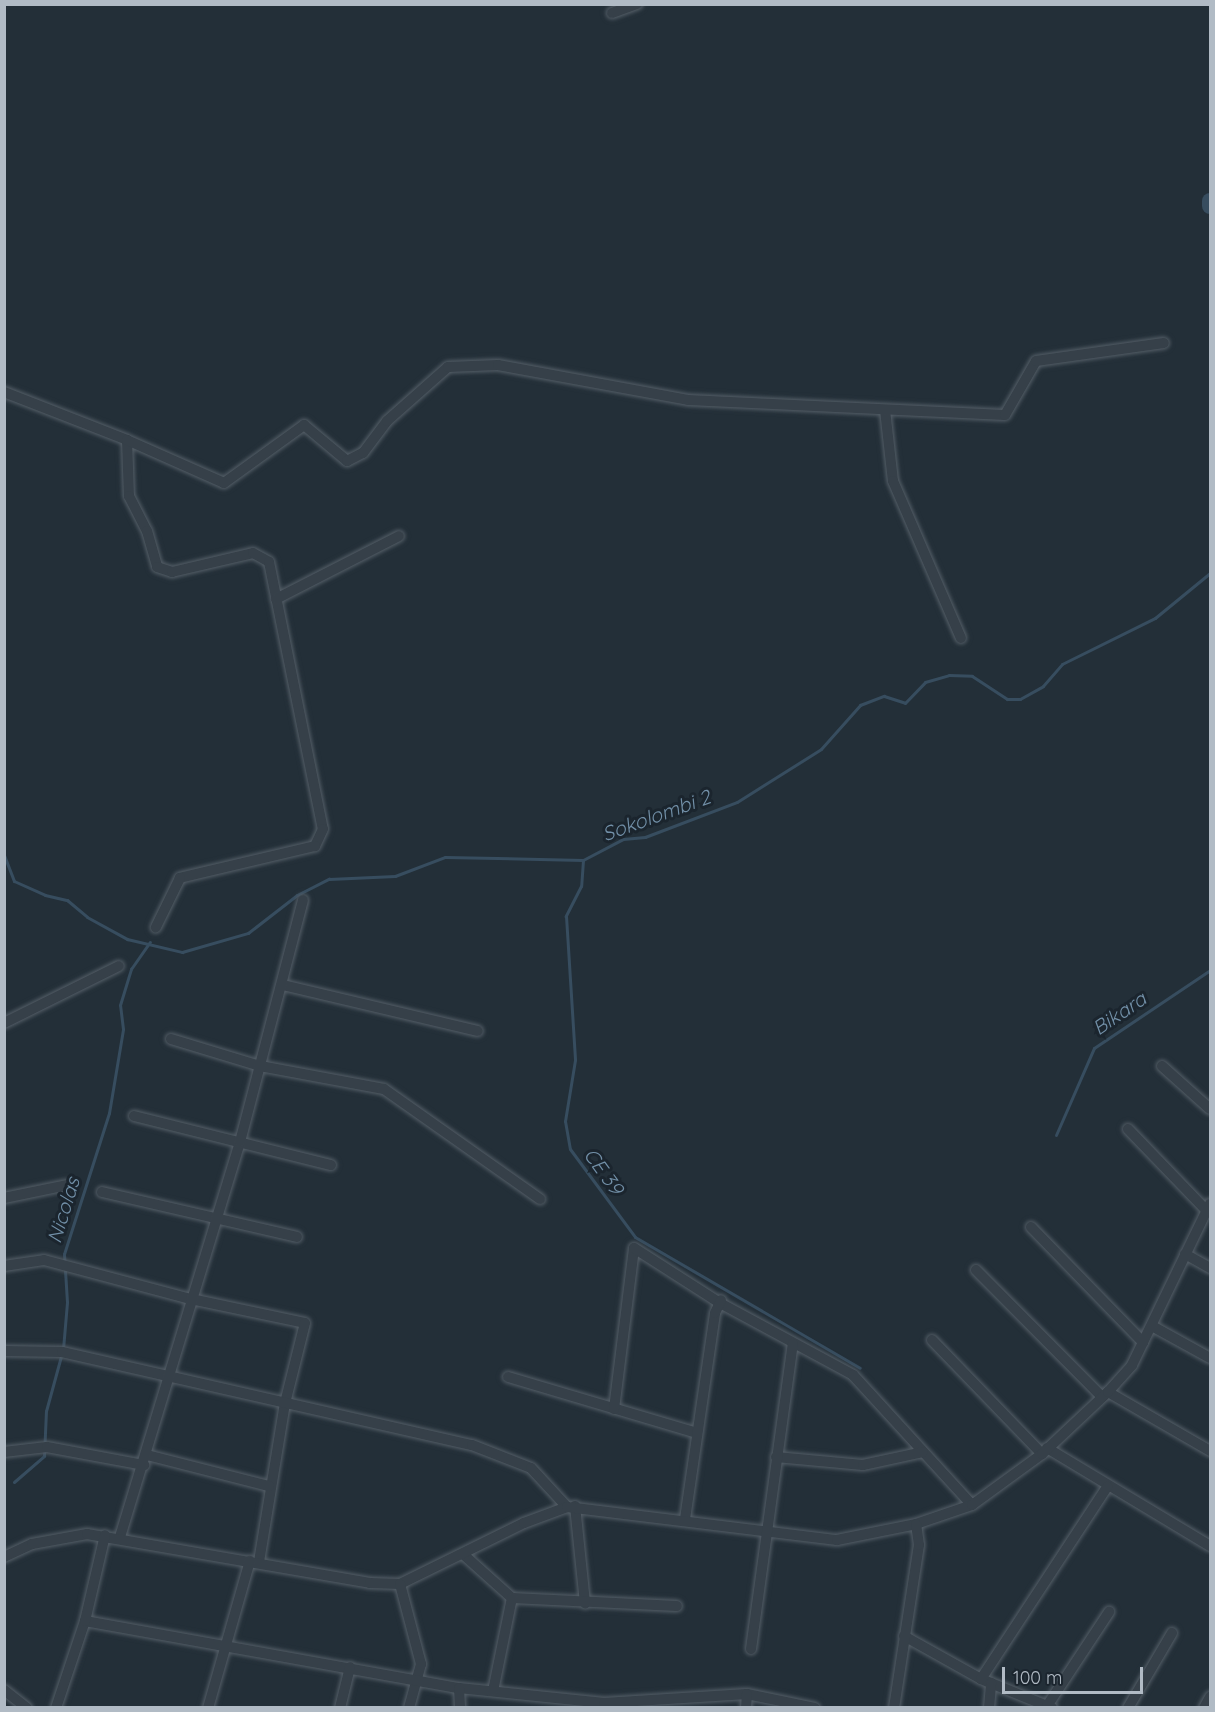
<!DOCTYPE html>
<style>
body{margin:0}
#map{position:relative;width:1215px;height:1712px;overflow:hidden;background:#232f38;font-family:Quicksand,sans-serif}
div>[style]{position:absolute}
.stream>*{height:3px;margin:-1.5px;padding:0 1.5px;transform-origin:1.5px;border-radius:1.5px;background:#374d5f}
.river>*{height:16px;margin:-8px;padding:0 8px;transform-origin:8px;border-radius:8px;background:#374d5f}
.roads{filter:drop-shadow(0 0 2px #545e67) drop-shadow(0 0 2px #545e67)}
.street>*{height:10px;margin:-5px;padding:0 5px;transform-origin:5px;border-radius:5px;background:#364049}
span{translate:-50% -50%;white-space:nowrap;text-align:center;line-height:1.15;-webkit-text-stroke:6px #1b252e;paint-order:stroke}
.water-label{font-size:20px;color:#7290a8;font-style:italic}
.frame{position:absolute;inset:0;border:6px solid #b1bbc5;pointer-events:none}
.scale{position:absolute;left:1002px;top:1667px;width:141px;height:27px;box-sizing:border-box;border:3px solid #b1bbc5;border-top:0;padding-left:8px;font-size:18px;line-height:21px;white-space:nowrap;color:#b1bbc5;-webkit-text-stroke:4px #1b252e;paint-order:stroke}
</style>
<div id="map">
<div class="stream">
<i style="left:4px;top:855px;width:28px;rotate:69deg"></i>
<i style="left:14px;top:881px;width:34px;rotate:24deg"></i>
<i style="left:45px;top:895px;width:23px;rotate:13deg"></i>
<i style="left:67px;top:900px;width:26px;rotate:40deg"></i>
<i style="left:87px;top:917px;width:46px;rotate:28.8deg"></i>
<i style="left:127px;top:939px;width:57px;rotate:13.3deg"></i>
<i style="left:182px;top:952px;width:69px;rotate:-16.1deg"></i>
<i style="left:248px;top:933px;width:62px;rotate:-37.8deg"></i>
<i style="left:297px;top:895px;width:36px;rotate:-27deg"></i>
<i style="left:329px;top:879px;width:66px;rotate:-2.6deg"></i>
<i style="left:395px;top:876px;width:53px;rotate:-20.8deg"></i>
<i style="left:445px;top:857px;width:138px;rotate:1.2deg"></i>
<i style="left:583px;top:860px;width:45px;rotate:-27.7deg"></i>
<i style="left:623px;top:839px;width:22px;rotate:-5deg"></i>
<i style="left:645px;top:837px;width:98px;rotate:-20.8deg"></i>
<i style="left:737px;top:802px;width:99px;rotate:-32.2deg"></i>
<i style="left:821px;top:749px;width:59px;rotate:-48.4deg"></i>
<i style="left:860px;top:705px;width:26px;rotate:-21deg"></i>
<i style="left:884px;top:696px;width:22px;rotate:18deg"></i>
<i style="left:905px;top:703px;width:29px;rotate:-46deg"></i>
<i style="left:925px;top:682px;width:25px;rotate:-16deg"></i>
<i style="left:949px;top:675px;width:23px;rotate:2deg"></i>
<i style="left:972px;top:676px;width:42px;rotate:33.3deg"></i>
<i style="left:1007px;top:699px;width:13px"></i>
<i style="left:1020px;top:699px;width:26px;rotate:-29deg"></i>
<i style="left:1043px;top:686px;width:29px;rotate:-49deg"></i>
<i style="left:1062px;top:664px;width:104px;rotate:-26.3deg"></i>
<i style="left:1155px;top:618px;width:71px;rotate:-39.3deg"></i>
<i style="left:583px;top:860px;width:26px;rotate:94deg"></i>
<i style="left:581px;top:886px;width:34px;rotate:117deg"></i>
<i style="left:566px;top:916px;width:144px;rotate:86.4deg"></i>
<i style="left:575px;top:1060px;width:62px;rotate:99.3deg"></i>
<i style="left:565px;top:1121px;width:28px;rotate:80deg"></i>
<i style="left:570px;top:1149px;width:109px;rotate:53.5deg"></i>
<i style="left:635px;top:1237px;width:260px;rotate:30.2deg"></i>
<i style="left:1056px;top:1135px;width:95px;rotate:-66.4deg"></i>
<i style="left:1094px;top:1048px;width:140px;rotate:-33.9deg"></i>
<i style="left:63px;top:1349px;width:47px;rotate:-85.1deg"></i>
<i style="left:67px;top:1302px;width:48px;rotate:-93.6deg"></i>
<i style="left:64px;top:1254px;width:148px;rotate:-72.3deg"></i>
<i style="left:109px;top:1113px;width:85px;rotate:-80.5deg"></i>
<i style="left:123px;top:1029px;width:24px;rotate:-97deg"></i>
<i style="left:120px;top:1005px;width:38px;rotate:-73deg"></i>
<i style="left:131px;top:969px;width:33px;rotate:-55deg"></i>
<i style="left:14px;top:1482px;width:40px;rotate:-41deg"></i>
<i style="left:44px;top:1456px;width:45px;rotate:-87.5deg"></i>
<i style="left:46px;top:1411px;width:57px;rotate:-74.7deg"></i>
</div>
<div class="river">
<i style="left:1210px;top:201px;width:5px;rotate:90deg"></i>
</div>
<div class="roads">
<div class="street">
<i style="left:612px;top:13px;width:27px;rotate:-20deg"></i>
<i style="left:4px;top:392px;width:132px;rotate:21.3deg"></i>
<i style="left:127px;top:440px;width:56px;rotate:88deg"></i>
<i style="left:129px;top:496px;width:39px;rotate:63deg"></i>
<i style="left:147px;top:531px;width:37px;rotate:74deg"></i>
<i style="left:157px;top:567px;width:16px;rotate:18deg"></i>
<i style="left:172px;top:572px;width:83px;rotate:-13.2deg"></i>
<i style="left:253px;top:553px;width:18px;rotate:29deg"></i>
<i style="left:269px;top:562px;width:272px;rotate:78.6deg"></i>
<i style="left:323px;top:829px;width:19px;rotate:115deg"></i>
<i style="left:315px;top:846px;width:139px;rotate:166.7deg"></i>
<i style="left:180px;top:878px;width:55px;rotate:116.1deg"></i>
<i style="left:885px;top:410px;width:71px;rotate:83.6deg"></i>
<i style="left:893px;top:481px;width:171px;rotate:66.6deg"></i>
<i style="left:127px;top:440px;width:106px;rotate:23.9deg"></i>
<i style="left:224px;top:483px;width:99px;rotate:-35.9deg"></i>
<i style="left:304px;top:425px;width:56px;rotate:39.9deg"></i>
<i style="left:347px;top:461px;width:18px;rotate:-27deg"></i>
<i style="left:363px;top:453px;width:40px;rotate:-53deg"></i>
<i style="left:387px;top:421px;width:81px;rotate:-41.5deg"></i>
<i style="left:448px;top:367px;width:50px;rotate:-2.3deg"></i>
<i style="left:498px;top:365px;width:193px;rotate:10.4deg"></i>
<i style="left:688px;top:400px;width:317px;rotate:2.7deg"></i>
<i style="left:1005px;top:415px;width:62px;rotate:-60.1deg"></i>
<i style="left:1036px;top:361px;width:129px;rotate:-8deg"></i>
<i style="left:276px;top:599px;width:138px;rotate:-27.1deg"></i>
<i style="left:283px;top:985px;width:200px;rotate:13.3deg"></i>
<i style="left:4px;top:1023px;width:128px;rotate:-26.4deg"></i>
<i style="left:171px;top:1039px;width:93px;rotate:16.9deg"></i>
<i style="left:260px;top:1066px;width:126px;rotate:10.5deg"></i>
<i style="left:384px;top:1089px;width:191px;rotate:35.2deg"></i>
<i style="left:1162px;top:1066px;width:64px;rotate:41.9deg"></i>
<i style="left:134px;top:1116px;width:203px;rotate:14deg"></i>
<i style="left:1128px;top:1129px;width:114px;rotate:46.1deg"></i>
<i style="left:102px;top:1192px;width:200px;rotate:13deg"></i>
<i style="left:4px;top:1198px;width:64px;rotate:-11.7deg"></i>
<i style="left:1031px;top:1227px;width:161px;rotate:45.8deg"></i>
<i style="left:1185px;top:1254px;width:29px;rotate:29deg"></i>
<i style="left:4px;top:1266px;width:40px;rotate:-8.5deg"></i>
<i style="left:44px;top:1260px;width:152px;rotate:14.9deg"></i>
<i style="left:191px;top:1299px;width:116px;rotate:11.9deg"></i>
<i style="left:305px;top:1323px;width:82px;rotate:104deg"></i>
<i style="left:285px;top:1403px;width:161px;rotate:99.3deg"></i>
<i style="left:976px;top:1270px;width:179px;rotate:45.2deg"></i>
<i style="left:1152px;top:1326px;width:66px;rotate:28.9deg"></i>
<i style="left:932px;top:1340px;width:158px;rotate:46deg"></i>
<i style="left:4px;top:1351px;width:58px;rotate:1deg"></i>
<i style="left:62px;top:1352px;width:420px;rotate:12.8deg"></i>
<i style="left:472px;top:1445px;width:63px;rotate:21.3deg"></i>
<i style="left:531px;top:1468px;width:53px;rotate:47.3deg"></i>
<i style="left:508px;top:1377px;width:197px;rotate:16.5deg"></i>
<i style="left:1108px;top:1392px;width:118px;rotate:30deg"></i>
<i style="left:614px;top:1409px;width:162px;rotate:-82.9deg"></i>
<i style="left:634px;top:1248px;width:102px;rotate:32.6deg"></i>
<i style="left:720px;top:1303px;width:151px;rotate:28.4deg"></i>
<i style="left:853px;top:1375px;width:176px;rotate:47.5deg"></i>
<i style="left:1047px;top:1448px;width:190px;rotate:31deg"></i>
<i style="left:4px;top:1452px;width:43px;rotate:-6.6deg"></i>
<i style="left:47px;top:1447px;width:99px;rotate:10.5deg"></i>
<i style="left:147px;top:1455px;width:126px;rotate:14.3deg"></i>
<i style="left:776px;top:1457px;width:87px;rotate:5.3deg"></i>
<i style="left:863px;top:1465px;width:61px;rotate:-12.2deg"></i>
<i style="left:575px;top:1506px;width:98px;rotate:84.1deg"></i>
<i style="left:685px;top:1519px;width:208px;rotate:-81.7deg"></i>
<i style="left:715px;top:1313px;width:14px;rotate:-65deg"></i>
<i style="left:120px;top:1537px;width:413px;rotate:-73.1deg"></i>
<i style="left:240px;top:1142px;width:250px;rotate:-75.4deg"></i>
<i style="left:464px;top:1555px;width:64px;rotate:41.9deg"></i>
<i style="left:512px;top:1598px;width:165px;rotate:2.8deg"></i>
<i style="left:4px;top:1557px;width:31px;rotate:-25deg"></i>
<i style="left:32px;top:1544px;width:56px;rotate:-10.3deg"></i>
<i style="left:87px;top:1534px;width:287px;rotate:9.8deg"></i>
<i style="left:370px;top:1583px;width:30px;rotate:2deg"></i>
<i style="left:400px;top:1584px;width:138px;rotate:-26.2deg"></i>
<i style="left:524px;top:1523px;width:46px;rotate:-20.4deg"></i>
<i style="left:567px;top:1507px;width:272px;rotate:7deg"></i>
<i style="left:837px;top:1540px;width:81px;rotate:-11.4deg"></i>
<i style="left:916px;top:1524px;width:59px;rotate:-18.7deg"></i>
<i style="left:972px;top:1505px;width:87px;rotate:-36.1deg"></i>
<i style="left:1042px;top:1454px;width:91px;rotate:-43.2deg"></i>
<i style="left:1108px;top:1392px;width:36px;rotate:-48deg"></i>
<i style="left:1132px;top:1365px;width:179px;rotate:-64.2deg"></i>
<i style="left:400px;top:1584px;width:83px;rotate:75.3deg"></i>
<i style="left:421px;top:1664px;width:46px;rotate:105.3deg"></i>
<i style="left:85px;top:1621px;width:380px;rotate:10.2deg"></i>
<i style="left:459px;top:1688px;width:146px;rotate:5.9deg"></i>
<i style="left:604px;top:1703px;width:143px;rotate:-3.6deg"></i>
<i style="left:747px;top:1694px;width:69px;rotate:11.6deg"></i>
<i style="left:904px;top:1636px;width:88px;rotate:29.2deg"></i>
<i style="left:981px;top:1679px;width:77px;rotate:22.2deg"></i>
<i style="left:751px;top:1649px;width:308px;rotate:-82.2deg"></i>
<i style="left:981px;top:1679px;width:230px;rotate:-56.7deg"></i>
<i style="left:459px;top:1688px;width:20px;rotate:87deg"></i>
<i style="left:4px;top:1690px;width:29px;rotate:38deg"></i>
<i style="left:493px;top:1691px;width:95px;rotate:-78.5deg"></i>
<i style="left:1047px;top:1706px;width:113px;rotate:-56.6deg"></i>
<i style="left:56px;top:1708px;width:92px;rotate:-71.6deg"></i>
<i style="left:85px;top:1621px;width:88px;rotate:-76.9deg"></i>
<i style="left:208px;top:1708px;width:153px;rotate:-74.1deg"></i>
<i style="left:340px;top:1708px;width:42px;rotate:-76.3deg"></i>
<i style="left:746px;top:1708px;width:14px;rotate:-86deg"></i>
<i style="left:894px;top:1708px;width:165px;rotate:-81.3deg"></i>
<i style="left:919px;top:1545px;width:21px;rotate:-98deg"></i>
<i style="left:989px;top:1708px;width:25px;rotate:-85deg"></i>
<i style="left:1128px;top:1708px;width:87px;rotate:-59.6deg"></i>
<i style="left:1204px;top:1708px;width:13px;rotate:-61deg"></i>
</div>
</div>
<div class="water-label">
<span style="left:656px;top:815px;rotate:-20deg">Sokolombi 2</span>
<span style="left:1119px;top:1013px;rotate:-34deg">Bikara</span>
<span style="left:604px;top:1171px;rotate:54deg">CE 39</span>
<span style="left:63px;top:1210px;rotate:-73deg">Nicolas</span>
</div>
<div class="frame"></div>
<div class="scale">100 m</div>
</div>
